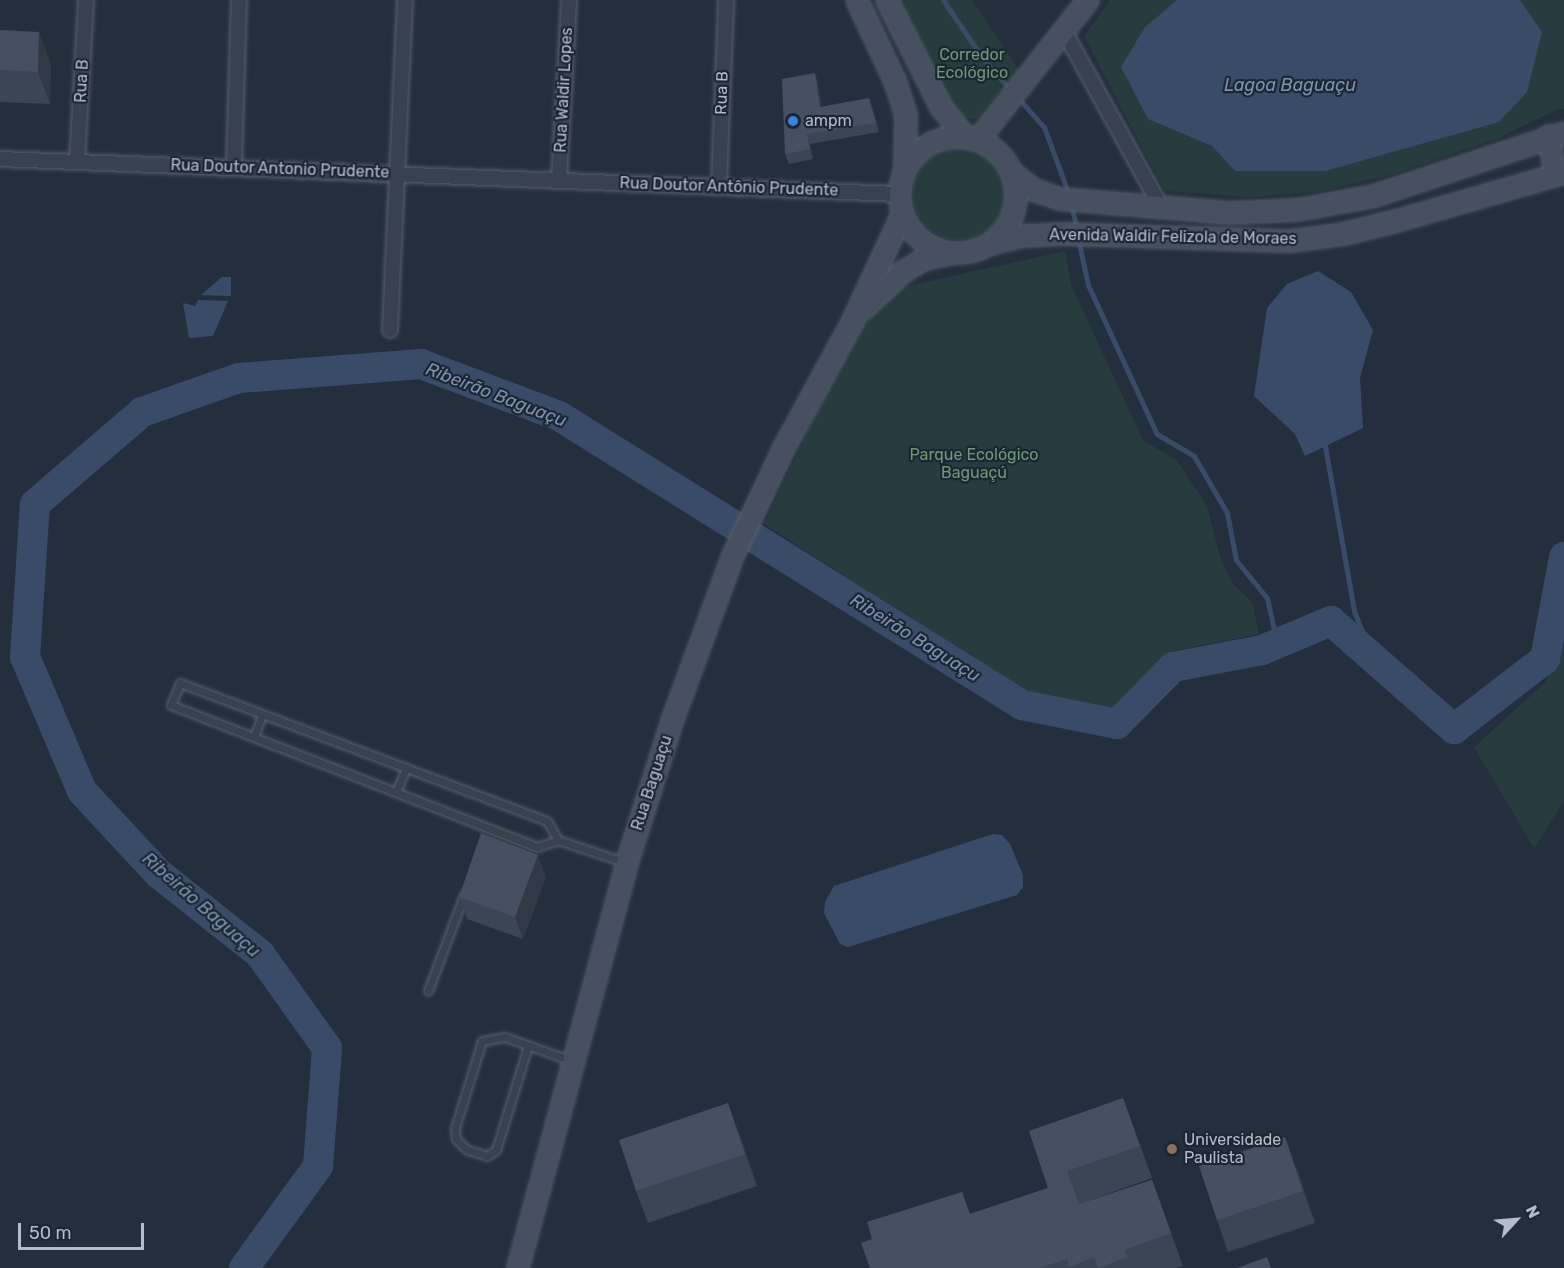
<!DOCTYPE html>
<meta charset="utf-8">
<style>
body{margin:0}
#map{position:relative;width:1564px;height:1268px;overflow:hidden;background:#242f3e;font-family:Rubik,sans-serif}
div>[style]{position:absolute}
.green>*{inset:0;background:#263c3f}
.round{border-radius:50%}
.water>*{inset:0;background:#394c67}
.stream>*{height:5px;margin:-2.5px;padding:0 2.5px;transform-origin:2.5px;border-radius:2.5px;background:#394c67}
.river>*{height:30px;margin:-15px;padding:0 15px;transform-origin:15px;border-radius:15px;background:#394c67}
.roads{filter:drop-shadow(0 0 2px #565f6c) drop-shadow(0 0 2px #565f6c)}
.lane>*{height:7px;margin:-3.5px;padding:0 3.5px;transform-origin:3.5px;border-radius:3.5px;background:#38414e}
.street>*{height:14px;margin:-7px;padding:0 7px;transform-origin:7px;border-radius:7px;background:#38414e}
.secondary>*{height:20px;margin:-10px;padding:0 10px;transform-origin:10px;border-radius:10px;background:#465061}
.secondary>.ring{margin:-10px;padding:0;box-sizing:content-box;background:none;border:20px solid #465061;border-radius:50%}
.wall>*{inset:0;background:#3b4654}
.shaded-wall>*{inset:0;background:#303945}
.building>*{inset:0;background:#455162}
.dots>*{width:16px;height:16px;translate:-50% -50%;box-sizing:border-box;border:3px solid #1d2633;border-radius:50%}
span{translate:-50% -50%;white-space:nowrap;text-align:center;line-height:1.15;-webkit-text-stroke:4.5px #1d2633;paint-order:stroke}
.park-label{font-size:16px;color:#6b9a76}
.street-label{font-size:16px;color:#b4bcc9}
.poi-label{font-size:16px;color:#b4bcc9}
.left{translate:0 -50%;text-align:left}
.water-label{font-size:18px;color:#7c92b1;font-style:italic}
.north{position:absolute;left:1486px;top:1190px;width:60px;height:60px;-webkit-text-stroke:4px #1d2633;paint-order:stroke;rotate:64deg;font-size:16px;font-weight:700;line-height:24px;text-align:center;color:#b4bcc9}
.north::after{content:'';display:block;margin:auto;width:21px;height:27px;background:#b4bcc9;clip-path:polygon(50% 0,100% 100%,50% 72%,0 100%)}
.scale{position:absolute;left:18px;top:1223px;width:126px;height:27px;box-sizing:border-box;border:3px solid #b4bcc9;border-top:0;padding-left:8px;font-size:18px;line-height:21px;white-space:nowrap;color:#b4bcc9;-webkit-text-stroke:4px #1d2633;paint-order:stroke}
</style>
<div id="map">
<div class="green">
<i style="clip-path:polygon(896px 0,972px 0,1019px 70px,978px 119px,959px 119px)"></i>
<i style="clip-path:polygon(1110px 0,1177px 0,1145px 27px,1148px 119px,1212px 146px,1235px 171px,1542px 32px,1520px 0,1564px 0,1564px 109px,1555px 110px,1499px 138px,1390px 175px,1318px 192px,1250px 197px,1165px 191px,1084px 37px)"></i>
<i class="round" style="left:913px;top:148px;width:92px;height:92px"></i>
<i style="clip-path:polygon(1065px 251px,1072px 287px,1143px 440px,1177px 461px,1207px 506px,1221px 560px,1233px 584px,1252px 602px,1259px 634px,1173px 651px,1110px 711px,1027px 693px,764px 524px,854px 334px,894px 289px)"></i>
<i style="clip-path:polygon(1564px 633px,1564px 801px,1534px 848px,1474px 747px,1546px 682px)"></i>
</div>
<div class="water">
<i style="clip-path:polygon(1177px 0,1520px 0,1542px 32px,1527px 92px,1499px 122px,1325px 171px,1235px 171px,1212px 146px,1148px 119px,1121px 67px,1145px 27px)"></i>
<i style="clip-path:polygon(1318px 271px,1351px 292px,1373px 330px,1360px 378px,1363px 428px,1305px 456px,1295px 434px,1254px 396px,1267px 308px,1287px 284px)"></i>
<i style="clip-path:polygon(222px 277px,231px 277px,231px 296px,201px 295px)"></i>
<i style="clip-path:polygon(198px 300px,228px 301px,213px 336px,189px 338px,183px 303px,195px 306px)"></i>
<i style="clip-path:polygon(993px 834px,1002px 835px,1010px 844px,1023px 875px,1023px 887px,1017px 895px,848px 947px,840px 944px,824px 913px,825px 902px,834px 886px)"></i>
</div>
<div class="stream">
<i style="left:943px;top:0;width:73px;rotate:55.7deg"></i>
<i style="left:984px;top:60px;width:90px;rotate:48.2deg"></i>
<i style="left:1044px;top:127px;width:72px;rotate:69.8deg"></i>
<i style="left:1071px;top:204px;width:27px;rotate:77deg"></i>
<i style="left:1078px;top:239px;width:47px;rotate:77.7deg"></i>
<i style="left:1088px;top:285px;width:164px;rotate:65.2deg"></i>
<i style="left:1157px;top:434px;width:43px;rotate:30.7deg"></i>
<i style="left:1194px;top:456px;width:66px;rotate:59.9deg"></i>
<i style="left:1227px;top:513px;width:48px;rotate:79.2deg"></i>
<i style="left:1236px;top:560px;width:49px;rotate:50.8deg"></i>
<i style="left:1267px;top:598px;width:46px;rotate:77.5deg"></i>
<i style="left:1325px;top:446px;width:168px;rotate:80deg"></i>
<i style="left:1354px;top:611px;width:49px;rotate:68.6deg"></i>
</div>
<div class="river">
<i style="left:244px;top:1268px;width:126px;rotate:-54deg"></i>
<i style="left:318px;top:1166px;width:118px;rotate:-85.6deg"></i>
<i style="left:327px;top:1048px;width:115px;rotate:-125.5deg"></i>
<i style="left:260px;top:954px;width:129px;rotate:-141.6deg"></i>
<i style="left:159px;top:874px;width:113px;rotate:-132.9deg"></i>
<i style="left:82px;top:791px;width:146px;rotate:-113deg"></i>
<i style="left:25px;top:657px;width:153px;rotate:-86.3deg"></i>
<i style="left:35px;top:504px;width:141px;rotate:-40.7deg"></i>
<i style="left:142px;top:412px;width:103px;rotate:-19.3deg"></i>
<i style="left:239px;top:378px;width:183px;rotate:-4.4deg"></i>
<i style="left:421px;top:364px;width:147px;rotate:20.6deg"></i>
<i style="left:559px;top:416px;width:546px;rotate:31.97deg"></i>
<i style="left:1022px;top:705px;width:97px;rotate:11.3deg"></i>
<i style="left:1117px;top:724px;width:80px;rotate:-45.5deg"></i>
<i style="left:1173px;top:667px;width:91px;rotate:-10.8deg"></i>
<i style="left:1262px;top:650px;width:75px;rotate:-22.8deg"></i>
<i style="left:1331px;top:621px;width:164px;rotate:41.3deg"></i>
<i style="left:1454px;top:729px;width:115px;rotate:-37.6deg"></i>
<i style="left:1545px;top:659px;width:104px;rotate:-79.4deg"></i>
</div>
<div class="roads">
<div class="lane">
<i style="left:254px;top:737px;width:23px;rotate:-70deg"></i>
<i style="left:396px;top:792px;width:26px;rotate:-67deg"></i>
<i style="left:558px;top:840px;width:22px;rotate:-120deg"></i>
<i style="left:547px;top:821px;width:392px;rotate:-159.4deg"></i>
<i style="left:180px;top:683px;width:24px;rotate:112deg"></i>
<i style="left:171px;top:705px;width:393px;rotate:21.2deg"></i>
<i style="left:537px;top:847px;width:22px;rotate:-18deg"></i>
<i style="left:558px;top:840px;width:70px;rotate:18.4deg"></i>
<i style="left:428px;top:991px;width:103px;rotate:-69.4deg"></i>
<i style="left:528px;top:1046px;width:109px;rotate:107.1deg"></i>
<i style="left:496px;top:1150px;width:11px;rotate:146deg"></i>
<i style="left:487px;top:1156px;width:22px;rotate:-162deg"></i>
<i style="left:466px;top:1149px;width:14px;rotate:-135deg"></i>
<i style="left:456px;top:1139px;width:11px;rotate:-95deg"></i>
<i style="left:455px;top:1128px;width:91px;rotate:-72.8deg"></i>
<i style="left:482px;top:1041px;width:23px;rotate:-10deg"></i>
<i style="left:505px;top:1037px;width:71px;rotate:19.7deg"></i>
</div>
<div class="street">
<i style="left:1064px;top:31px;width:201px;rotate:61.1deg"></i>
<i style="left:0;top:159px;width:901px;rotate:2.23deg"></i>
<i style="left:77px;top:162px;width:162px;rotate:-86.8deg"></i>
<i style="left:234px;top:167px;width:167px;rotate:-88.3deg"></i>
<i style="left:559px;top:180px;width:180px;rotate:-86.8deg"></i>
<i style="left:719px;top:186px;width:186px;rotate:-87.8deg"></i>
<i style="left:390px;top:330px;width:330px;rotate:-87.4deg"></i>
</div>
<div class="secondary">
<i style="left:857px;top:0;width:89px;rotate:64.9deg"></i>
<i style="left:895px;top:81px;width:36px;rotate:72deg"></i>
<i style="left:906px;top:115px;width:55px;rotate:91deg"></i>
<i style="left:887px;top:0;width:120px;rotate:63.2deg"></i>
<i style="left:941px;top:107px;width:38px;rotate:51deg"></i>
<i style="left:1549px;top:136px;width:39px;rotate:81deg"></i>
<i class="ring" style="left:900px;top:137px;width:96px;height:96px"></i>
<i style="left:978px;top:140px;width:178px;rotate:-51.8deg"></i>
<i style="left:1011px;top:172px;width:29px;rotate:38deg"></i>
<i style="left:1034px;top:190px;width:28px;rotate:19deg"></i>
<i style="left:1060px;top:199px;width:170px;rotate:4.7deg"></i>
<i style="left:1229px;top:213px;width:69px;rotate:-2.5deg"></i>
<i style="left:1298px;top:210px;width:77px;rotate:-10.4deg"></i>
<i style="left:1374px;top:196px;width:200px;rotate:-18.3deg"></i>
<i style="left:990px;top:244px;width:34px;rotate:-14deg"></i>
<i style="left:1023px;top:236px;width:41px;rotate:-2.8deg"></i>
<i style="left:1064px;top:234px;width:227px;rotate:1.8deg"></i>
<i style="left:1291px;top:241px;width:53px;rotate:-7.5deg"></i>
<i style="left:1344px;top:234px;width:58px;rotate:-14deg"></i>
<i style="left:1400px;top:220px;width:171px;rotate:-16deg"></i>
<i style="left:863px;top:309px;width:54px;rotate:-42.8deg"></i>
<i style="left:903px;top:272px;width:26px;rotate:-31deg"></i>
<i style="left:925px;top:259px;width:29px;rotate:-12deg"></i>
<i style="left:518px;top:1268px;width:419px;rotate:-74.9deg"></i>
<i style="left:627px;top:863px;width:154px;rotate:-72.3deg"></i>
<i style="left:674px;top:716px;width:171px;rotate:-69.8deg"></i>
<i style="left:733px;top:556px;width:117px;rotate:-64.7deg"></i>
<i style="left:783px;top:450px;width:145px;rotate:-61.5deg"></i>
<i style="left:852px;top:323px;width:121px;rotate:-65.1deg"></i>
</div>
</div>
<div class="wall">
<i style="clip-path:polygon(0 30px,51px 64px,50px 104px,0 102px)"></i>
<i style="clip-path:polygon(815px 73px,818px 83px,822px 107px,873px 108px,879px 132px,810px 144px,813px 159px,789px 164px,785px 154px)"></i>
<i style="clip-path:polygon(546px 877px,523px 939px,467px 919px,459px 897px)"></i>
<i style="clip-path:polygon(1123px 1098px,1152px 1178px,1079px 1204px,1152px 1180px,1183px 1266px,1176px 1268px,870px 1268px,872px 1239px,970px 1214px,1048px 1188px)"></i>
<i style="clip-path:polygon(740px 1135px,757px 1186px,648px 1223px,636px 1191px)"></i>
<i style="clip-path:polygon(1297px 1169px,1315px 1223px,1228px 1252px,1217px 1220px)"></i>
</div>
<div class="shaded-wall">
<i style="clip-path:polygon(39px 32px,51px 64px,50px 104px,38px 72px)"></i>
<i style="clip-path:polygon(815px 73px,818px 83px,824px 117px,820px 107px)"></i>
<i style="clip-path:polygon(869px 98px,873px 108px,879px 132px,876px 123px)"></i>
<i style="clip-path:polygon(807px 134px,810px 144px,813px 159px,810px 149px)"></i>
<i style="clip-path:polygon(538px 855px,546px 877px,523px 939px,515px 917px)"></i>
<i style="clip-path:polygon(728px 1103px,740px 1135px,757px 1186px,745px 1154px)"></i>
<i style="clip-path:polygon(1285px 1137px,1297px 1169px,1315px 1223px,1303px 1191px)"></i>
</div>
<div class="building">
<i style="clip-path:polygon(0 30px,39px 32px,38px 72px,0 70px)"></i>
<i style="clip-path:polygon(815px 73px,820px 107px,869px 98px,876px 123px,807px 134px,810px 149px,785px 154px,782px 79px)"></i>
<i style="clip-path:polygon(481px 833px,538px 855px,515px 917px,459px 897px)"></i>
<i style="clip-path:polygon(1123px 1098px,1140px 1146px,1067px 1171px,1079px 1204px,1152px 1180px,1171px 1233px,1124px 1250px,1127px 1257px,1098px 1268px,1094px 1257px,1069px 1267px,1067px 1259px,1040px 1268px,870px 1268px,861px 1243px,872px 1239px,867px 1222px,962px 1192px,970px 1214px,1048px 1188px,1029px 1131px)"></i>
<i style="clip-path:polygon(728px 1103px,745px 1154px,636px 1191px,619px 1140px)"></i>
<i style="clip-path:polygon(1285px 1137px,1303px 1191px,1217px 1220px,1199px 1166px)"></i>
<i style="clip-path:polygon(1267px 1257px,1271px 1268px,1237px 1268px)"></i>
</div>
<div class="dots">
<i style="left:793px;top:121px;background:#3f7fe0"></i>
<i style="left:1172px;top:1149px;background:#8d6e63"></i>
</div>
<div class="park-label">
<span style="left:972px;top:64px">Corredor<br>Ecológico</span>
<span style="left:974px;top:464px">Parque Ecológico<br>Baguaçú</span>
</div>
<div class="street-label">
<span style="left:82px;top:81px;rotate:-87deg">Rua B</span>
<span style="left:564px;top:90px;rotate:-87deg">Rua Waldir Lopes</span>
<span style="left:722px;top:93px;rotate:-88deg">Rua B</span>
<span style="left:280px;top:169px;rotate:2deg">Rua Doutor Antonio Prudente</span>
<span style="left:729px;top:187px;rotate:2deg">Rua Doutor Antônio Prudente</span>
<span style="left:1173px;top:237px;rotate:1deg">Avenida Waldir Felizola de Moraes</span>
<span style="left:652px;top:783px;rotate:-72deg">Rua Baguaçu</span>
</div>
<div class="poi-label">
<span class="left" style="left:805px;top:121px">ampm</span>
<span class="left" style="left:1184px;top:1149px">Universidade<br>Paulista</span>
</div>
<div class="water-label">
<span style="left:1290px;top:85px">Lagoa Baguaçu</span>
<span style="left:496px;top:395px;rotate:21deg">Ribeirão Baguaçu</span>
<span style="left:915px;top:638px;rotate:32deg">Ribeirão Baguaçu</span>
<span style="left:201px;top:905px;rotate:41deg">Ribeirão Baguaçu</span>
</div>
<div class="north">N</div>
<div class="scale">50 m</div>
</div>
